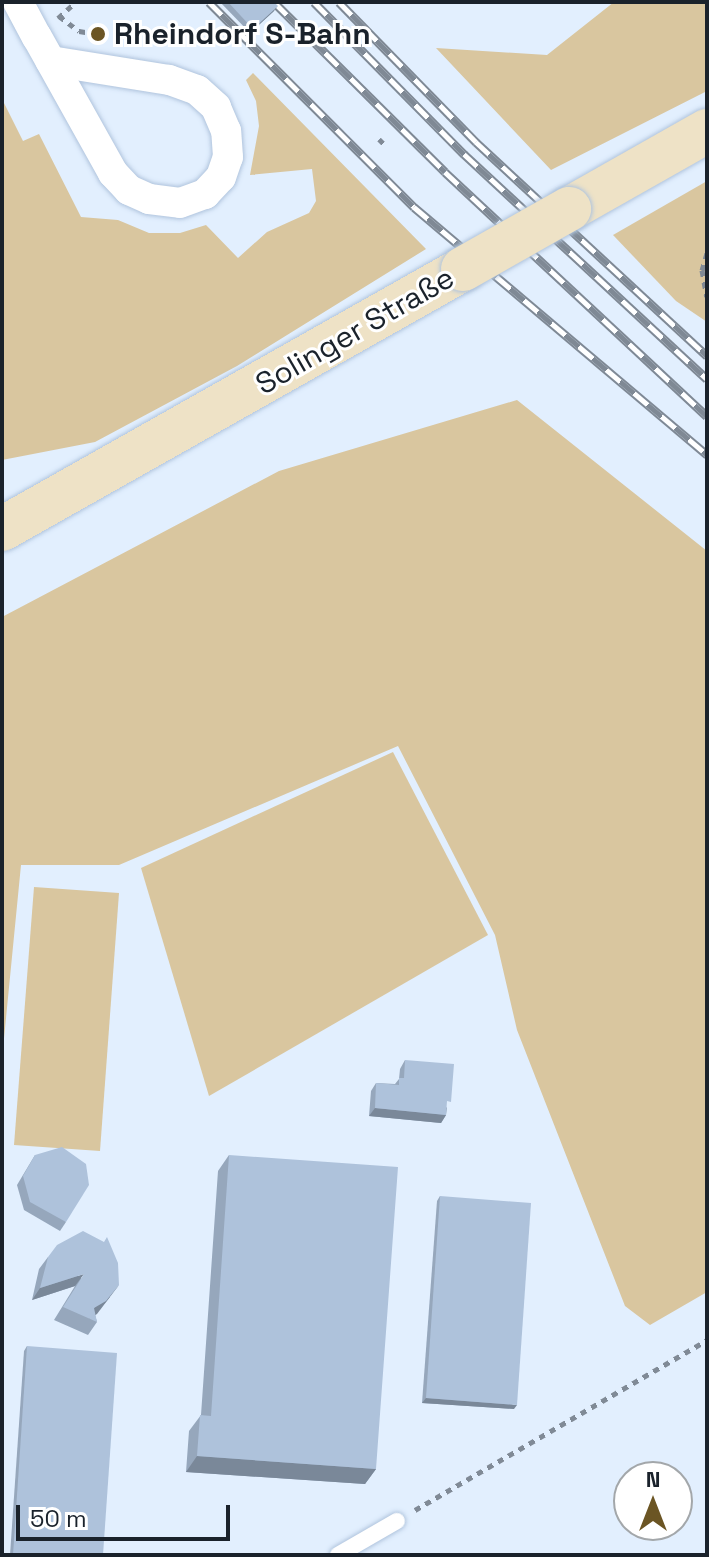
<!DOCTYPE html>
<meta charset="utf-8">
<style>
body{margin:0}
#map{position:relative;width:709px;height:1557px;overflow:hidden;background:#e2effe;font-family:"Space Grotesk",sans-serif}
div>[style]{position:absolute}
.green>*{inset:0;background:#d9c69f}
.path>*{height:5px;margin-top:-2.5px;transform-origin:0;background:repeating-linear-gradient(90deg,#808a96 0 6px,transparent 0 12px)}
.roads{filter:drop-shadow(0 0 2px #b0c4dd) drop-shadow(0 0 2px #b0c4dd)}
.service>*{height:16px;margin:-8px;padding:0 8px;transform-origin:8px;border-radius:8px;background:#fff}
.minor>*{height:30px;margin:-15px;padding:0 15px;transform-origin:15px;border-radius:15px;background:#fff}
.secondary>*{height:44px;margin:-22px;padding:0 22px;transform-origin:22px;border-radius:22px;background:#eee2c6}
.rail>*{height:9px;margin-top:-4.5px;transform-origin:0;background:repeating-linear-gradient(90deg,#fff 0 18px,#7f8995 0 36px);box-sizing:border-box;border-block:2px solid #7f8995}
.bridges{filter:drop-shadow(0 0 2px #b0c4dd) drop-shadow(0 0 2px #b0c4dd)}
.secondary-bridge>*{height:44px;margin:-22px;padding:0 22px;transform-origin:22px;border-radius:22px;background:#eee2c6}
.wall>*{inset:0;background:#96a7bc}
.shaded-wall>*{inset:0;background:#7a8899}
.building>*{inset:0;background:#aec2db}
.dots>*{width:22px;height:22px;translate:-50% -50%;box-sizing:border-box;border:4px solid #fff;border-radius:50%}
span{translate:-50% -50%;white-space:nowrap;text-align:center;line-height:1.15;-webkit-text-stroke:6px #fff;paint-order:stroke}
.poi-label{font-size:30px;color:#1a222b;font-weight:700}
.left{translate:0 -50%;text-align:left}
.street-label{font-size:30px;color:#1a222b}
.frame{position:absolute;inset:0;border:4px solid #1a222b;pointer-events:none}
.north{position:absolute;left:613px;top:1461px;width:80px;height:80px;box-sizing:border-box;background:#fff;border:2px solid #a3a7aa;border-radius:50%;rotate:0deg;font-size:22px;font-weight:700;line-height:32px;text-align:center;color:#1a222b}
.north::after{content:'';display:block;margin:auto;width:28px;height:36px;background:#6b5524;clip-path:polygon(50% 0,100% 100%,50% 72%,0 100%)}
.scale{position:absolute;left:16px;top:1505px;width:214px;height:36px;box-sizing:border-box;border:4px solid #1a222b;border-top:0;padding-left:10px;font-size:24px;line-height:28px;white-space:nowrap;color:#1a222b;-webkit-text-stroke:6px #fff;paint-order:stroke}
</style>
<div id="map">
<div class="green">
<i style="clip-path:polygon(614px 2px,707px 2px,707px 91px,551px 170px,436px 48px,547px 55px)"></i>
<i style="clip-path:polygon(253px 73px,426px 249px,237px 366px,95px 442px,2px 460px,2px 99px,23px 141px,39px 134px,81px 217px,118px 220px,149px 233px,180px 233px,206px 225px,238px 258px,267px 232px,309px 213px,316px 201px,312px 169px,250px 175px,259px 126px,256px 101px,246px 80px)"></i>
<i style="clip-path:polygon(707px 181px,707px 322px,676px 301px,613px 235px)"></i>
<i style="clip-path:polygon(517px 400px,707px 551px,707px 1292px,650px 1325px,625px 1306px,517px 1030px,495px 935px,398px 746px,119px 865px,21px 865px,2px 1059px,2px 617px,279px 471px)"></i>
<i style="clip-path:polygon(393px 752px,488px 935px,209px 1096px,141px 868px)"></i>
<i style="clip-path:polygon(34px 887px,119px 893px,100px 1151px,14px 1145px)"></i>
</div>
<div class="path">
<i style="left:59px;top:16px;width:25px;rotate:37deg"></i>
<i style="left:79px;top:31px;width:19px;rotate:9deg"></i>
<i style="left:58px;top:18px;width:24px;rotate:-42deg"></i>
<i style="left:379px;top:139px;width:11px;rotate:45deg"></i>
<i style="left:707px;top:253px;width:18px;rotate:106deg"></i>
<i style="left:702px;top:270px;width:27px;rotate:80deg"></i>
<i style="left:415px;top:1510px;width:338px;rotate:-30.2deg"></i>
</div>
<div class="roads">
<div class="service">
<i style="left:338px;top:1555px;width:68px;rotate:-30deg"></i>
</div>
<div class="minor">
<i style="left:18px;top:2px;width:40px;rotate:62deg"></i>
<i style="left:37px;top:37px;width:156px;rotate:60.8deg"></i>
<i style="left:113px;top:173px;width:23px;rotate:47deg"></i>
<i style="left:129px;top:190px;width:22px;rotate:24deg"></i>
<i style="left:149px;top:199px;width:31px;rotate:7deg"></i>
<i style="left:180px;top:203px;width:27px;rotate:-20deg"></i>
<i style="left:205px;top:194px;width:23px;rotate:-47deg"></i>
<i style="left:221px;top:177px;width:21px;rotate:-71deg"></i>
<i style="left:228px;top:157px;width:26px;rotate:-94deg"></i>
<i style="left:226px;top:131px;width:26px;rotate:-113deg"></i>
<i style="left:216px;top:107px;width:25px;rotate:-138deg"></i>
<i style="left:197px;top:90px;width:30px;rotate:-160deg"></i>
<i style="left:169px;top:80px;width:120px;rotate:-170.9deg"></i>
</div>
<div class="secondary">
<i style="left:569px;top:209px;width:159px;rotate:-29.5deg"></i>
<i style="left:2px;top:529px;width:529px;rotate:-29.42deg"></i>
</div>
</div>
<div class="rail">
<i style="left:209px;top:2px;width:290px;rotate:45deg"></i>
<i style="left:414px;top:207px;width:384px;rotate:40.2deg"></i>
<i style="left:274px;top:2px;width:241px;rotate:44.8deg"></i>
<i style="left:445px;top:172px;width:358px;rotate:43deg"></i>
<i style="left:314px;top:2px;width:214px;rotate:45.4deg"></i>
<i style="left:464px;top:154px;width:331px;rotate:42.8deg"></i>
<i style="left:339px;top:2px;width:196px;rotate:45.6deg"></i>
<i style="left:476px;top:142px;width:315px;rotate:42.8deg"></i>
</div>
<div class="bridges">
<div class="secondary-bridge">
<i style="left:463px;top:269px;width:122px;rotate:-29.5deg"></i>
</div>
</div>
<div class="wall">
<i style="clip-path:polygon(220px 2px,274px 2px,274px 11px,250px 33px)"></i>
<i style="clip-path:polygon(405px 1060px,447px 1108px,446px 1115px,441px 1123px,369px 1116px,371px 1091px,376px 1083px,395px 1084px,399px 1079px,400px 1069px)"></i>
<i style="clip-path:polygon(35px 1155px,66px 1222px,60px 1231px,24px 1210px,17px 1185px)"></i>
<i style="clip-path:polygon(229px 1155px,376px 1469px,365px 1484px,186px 1472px,189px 1431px,201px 1415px,218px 1171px)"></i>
<i style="clip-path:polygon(440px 1196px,514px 1409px,422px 1403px,437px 1201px)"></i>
<i style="clip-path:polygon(48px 1257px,110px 1297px,95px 1315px,97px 1322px,88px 1335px,54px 1320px,75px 1286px,32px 1300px,39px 1269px)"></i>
<i style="clip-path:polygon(27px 1346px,103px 1555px,10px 1555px,24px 1351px)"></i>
</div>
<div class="shaded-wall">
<i style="clip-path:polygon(278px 6px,274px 11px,250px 33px,253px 29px)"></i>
<i style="clip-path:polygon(375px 1108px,446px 1115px,441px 1123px,369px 1116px)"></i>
<i style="clip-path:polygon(84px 1274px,75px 1286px,32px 1300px,40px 1288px)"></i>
<i style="clip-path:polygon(119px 1285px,97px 1314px,89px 1319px,94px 1308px)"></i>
<i style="clip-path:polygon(426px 1398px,517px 1405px,514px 1409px,422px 1403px)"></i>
<i style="clip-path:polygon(197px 1456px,376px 1469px,365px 1484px,186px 1472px)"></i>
</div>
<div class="building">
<i style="clip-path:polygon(228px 2px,274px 2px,278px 6px,253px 29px)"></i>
<i style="clip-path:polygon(405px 1060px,454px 1064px,451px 1102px,447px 1101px,446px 1115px,375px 1108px,376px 1083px,399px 1085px,399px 1078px,404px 1078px)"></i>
<i style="clip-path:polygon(62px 1147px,86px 1164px,89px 1185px,66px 1222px,30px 1202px,23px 1176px,35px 1155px)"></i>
<i style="clip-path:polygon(229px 1155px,398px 1167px,376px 1469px,197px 1456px,200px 1415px,211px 1416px)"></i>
<i style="clip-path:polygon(440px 1196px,531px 1203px,517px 1405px,426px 1398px)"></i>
<i style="clip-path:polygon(83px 1231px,104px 1242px,107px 1237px,118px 1263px,119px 1285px,106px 1301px,94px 1308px,97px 1322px,63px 1307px,84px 1274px,40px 1288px,48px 1257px,57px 1245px)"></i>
<i style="clip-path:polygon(27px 1346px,117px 1353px,103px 1555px,13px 1555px)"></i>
</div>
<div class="dots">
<i style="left:98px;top:34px;background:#6b5524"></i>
</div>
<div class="poi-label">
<span class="left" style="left:114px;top:34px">Rheindorf S-Bahn</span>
</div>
<div class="street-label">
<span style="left:355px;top:331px;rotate:-30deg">Solinger Straße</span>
</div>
<div class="frame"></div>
<div class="north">N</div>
<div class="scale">50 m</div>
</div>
